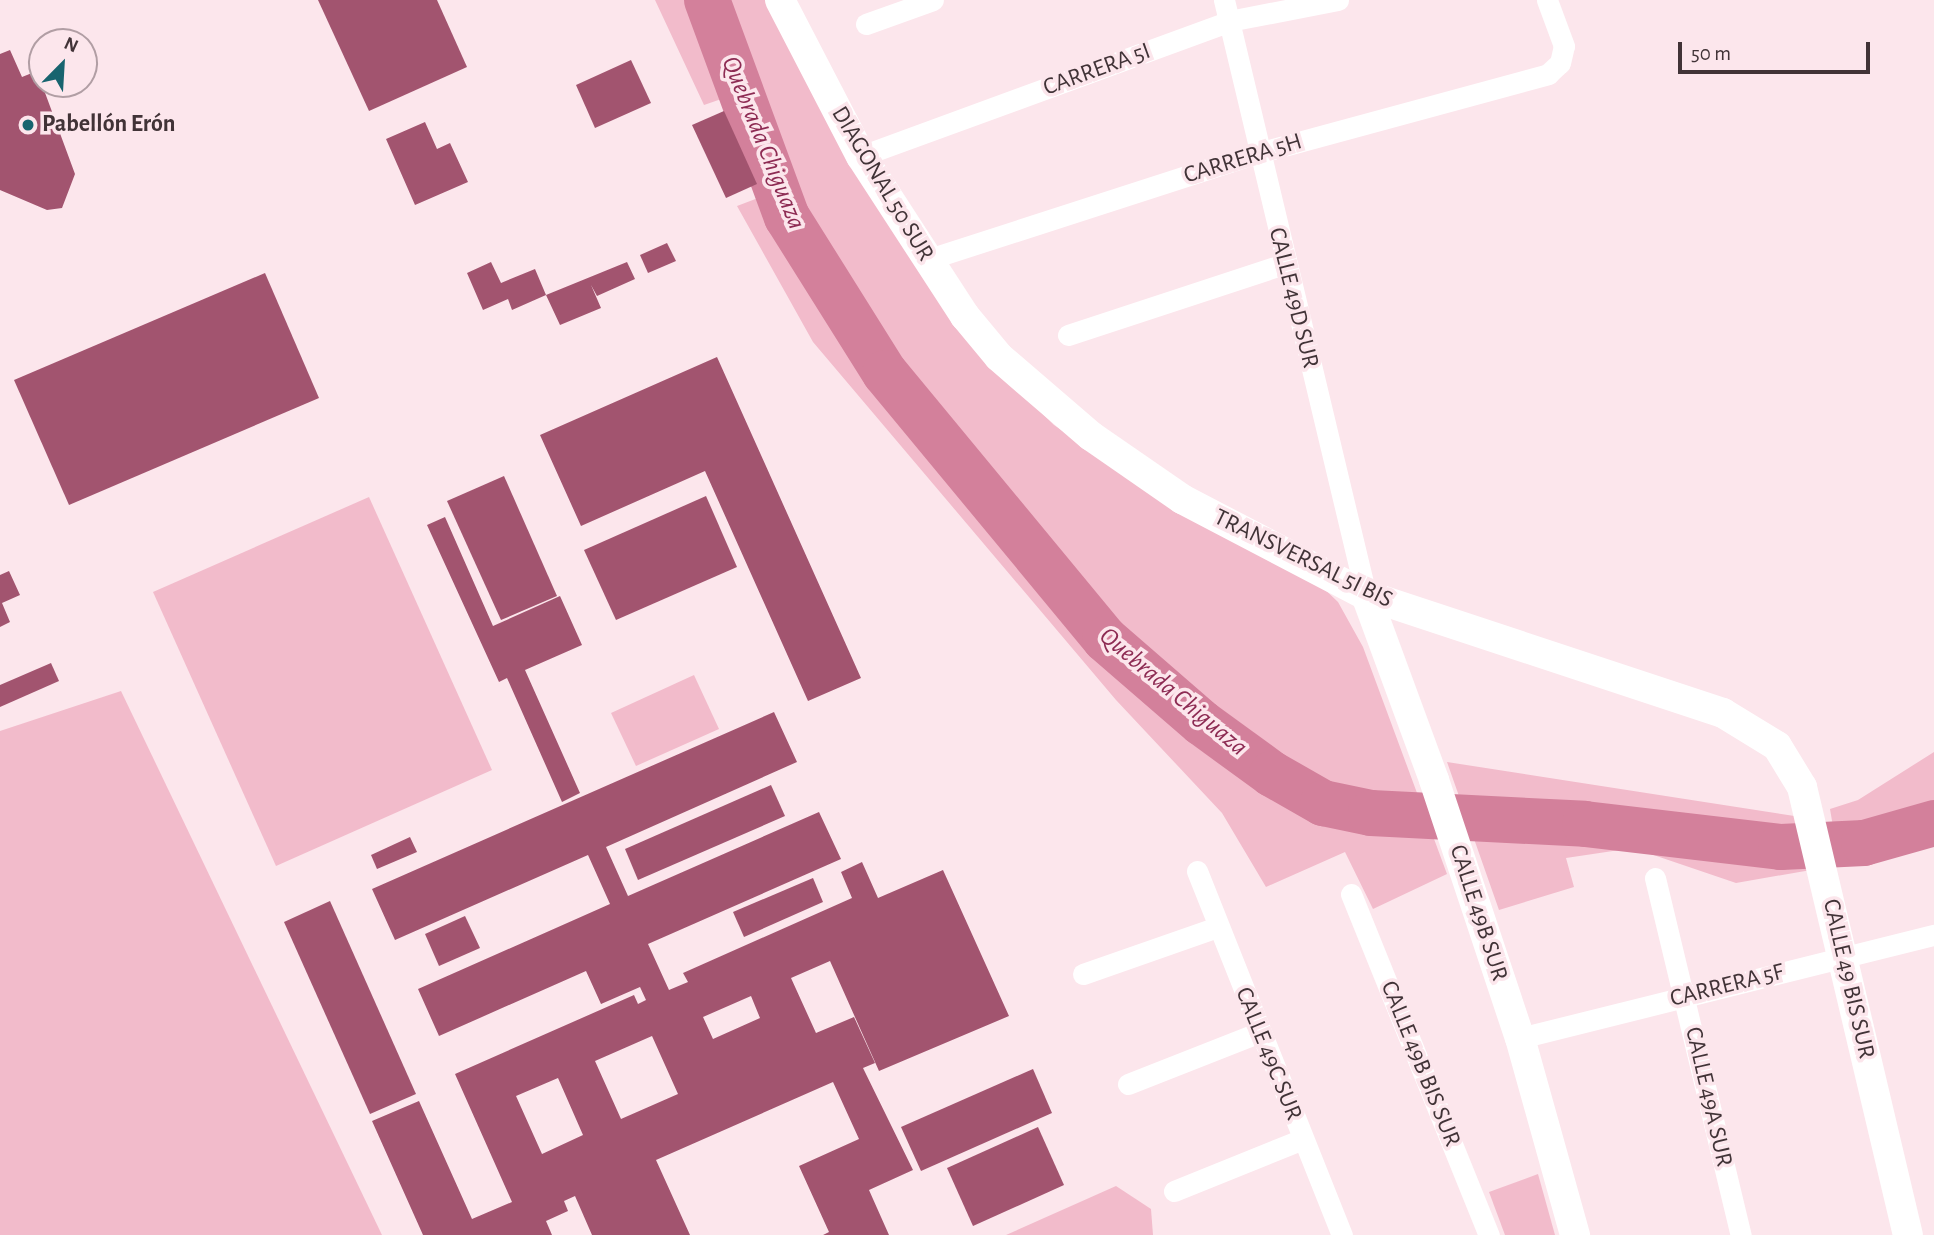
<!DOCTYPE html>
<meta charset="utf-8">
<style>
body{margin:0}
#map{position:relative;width:1934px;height:1235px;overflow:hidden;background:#fce6ec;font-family:"Alegreya Sans",sans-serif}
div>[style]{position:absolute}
.green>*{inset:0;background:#f2bbcb}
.river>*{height:46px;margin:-23px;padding:0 23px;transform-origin:23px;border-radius:23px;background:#d3809b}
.building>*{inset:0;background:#a2546f}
.street>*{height:21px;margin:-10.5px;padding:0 10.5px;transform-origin:10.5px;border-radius:10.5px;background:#fff}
.secondary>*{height:30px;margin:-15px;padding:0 15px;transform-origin:15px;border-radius:15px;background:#fff}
.dots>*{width:19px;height:19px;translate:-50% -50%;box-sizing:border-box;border:4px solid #fce6ec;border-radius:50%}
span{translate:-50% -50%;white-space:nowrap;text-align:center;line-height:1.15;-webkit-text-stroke:7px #fce6ec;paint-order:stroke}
.street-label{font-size:24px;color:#413337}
.poi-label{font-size:24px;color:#413337;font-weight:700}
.left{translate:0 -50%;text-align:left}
.water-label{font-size:26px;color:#8d2b53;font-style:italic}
.north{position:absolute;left:28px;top:28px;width:70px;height:70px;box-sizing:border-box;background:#fce6ec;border:2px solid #b19ea4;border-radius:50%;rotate:24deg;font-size:19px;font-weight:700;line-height:28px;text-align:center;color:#413337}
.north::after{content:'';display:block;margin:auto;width:24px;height:32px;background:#18646f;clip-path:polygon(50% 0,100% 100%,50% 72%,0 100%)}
.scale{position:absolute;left:1678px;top:42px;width:192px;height:32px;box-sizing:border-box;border:4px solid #413337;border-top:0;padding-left:9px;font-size:21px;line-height:24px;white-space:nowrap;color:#413337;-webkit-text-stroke:5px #fce6ec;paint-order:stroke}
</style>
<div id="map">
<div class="green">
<i style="clip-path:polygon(655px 0,765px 0,837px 139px,976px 348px,1054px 425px,1142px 485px,1315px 580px,1338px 602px,1363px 647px,1447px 874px,1373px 909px,1345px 852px,1266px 887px,1222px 813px,1116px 700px,813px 342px,737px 206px,766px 195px,730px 96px,704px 105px)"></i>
<i style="clip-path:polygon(369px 497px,492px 770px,276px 866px,153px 592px)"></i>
<i style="clip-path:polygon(694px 675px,719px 729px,636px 766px,611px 713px)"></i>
<i style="clip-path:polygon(121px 691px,382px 1235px,0 1235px,0 731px)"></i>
<i style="clip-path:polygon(1934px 752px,1934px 832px,1839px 862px,1830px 809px,1858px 800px)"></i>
<i style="clip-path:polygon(1447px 762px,1801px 817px,1811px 870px,1736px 883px,1633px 848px,1566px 858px,1574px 887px,1499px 910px)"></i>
<i style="clip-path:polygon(1538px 1174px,1555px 1235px,1505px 1235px,1489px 1192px)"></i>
<i style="clip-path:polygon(1116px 1186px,1151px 1209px,1153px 1235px,1006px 1235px)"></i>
</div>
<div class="river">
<i style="left:707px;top:0;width:231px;rotate:69.8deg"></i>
<i style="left:787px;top:217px;width:184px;rotate:57.9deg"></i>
<i style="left:885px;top:373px;width:345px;rotate:50.4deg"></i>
<i style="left:1105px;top:639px;width:128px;rotate:40.9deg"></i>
<i style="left:1202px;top:723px;width:87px;rotate:36.1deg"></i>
<i style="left:1272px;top:774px;width:59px;rotate:29.6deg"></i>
<i style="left:1323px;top:803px;width:49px;rotate:11.8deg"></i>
<i style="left:1371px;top:813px;width:214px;rotate:2.9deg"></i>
<i style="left:1585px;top:824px;width:197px;rotate:6.7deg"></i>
<i style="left:1781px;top:847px;width:83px;rotate:-2.8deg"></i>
<i style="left:1864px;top:843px;width:73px;rotate:-15.9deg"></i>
</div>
<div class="building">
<i style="clip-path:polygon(318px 0,437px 0,467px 67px,369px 111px)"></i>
<i style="clip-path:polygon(10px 50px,22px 77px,37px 71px,75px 174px,62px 208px,47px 210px,0 190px,0 54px)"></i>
<i style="clip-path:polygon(631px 60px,651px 103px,595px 128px,576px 85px)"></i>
<i style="clip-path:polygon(724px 111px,757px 184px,726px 198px,692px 125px)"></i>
<i style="clip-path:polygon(425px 122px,437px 149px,450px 143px,468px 182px,415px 205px,386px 139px)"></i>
<i style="clip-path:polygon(667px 243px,676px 261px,648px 273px,640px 255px)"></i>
<i style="clip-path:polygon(491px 262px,501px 283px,535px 269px,546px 295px,512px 310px,508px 299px,483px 310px,467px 273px)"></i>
<i style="clip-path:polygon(627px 262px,635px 279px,597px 296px,591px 285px,601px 308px,560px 325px,546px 295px)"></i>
<i style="clip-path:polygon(265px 273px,319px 398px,69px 505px,14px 380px)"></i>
<i style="clip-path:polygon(717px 357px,861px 678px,808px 701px,705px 471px,581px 526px,540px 435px)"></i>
<i style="clip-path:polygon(504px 476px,557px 596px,501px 620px,447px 501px)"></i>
<i style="clip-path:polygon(706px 496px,737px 567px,616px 620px,584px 550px)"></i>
<i style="clip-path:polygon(445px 517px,493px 626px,560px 596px,582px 645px,525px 670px,580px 793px,562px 802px,507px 678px,499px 682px,427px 525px)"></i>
<i style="clip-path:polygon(9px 571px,20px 595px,2px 603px,10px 622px,0 627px,0 575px)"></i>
<i style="clip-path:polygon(51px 663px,59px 681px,0 707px,0 685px)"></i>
<i style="clip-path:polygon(evenodd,774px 712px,797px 762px,606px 847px,628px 896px,819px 812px,841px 859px,648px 944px,669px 990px,688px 982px,683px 973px,852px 898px,841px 872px,862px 862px,878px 898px,943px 870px,1009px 1016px,879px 1071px,830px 961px,791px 978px,816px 1033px,854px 1017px,875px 1063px,863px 1068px,913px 1170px,869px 1190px,889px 1235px,823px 1235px,829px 1232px,799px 1166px,859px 1139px,833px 1082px,656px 1160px,690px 1235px,592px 1235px,575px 1196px,564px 1201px,568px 1211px,546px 1221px,552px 1235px,423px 1235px,372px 1121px,419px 1101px,472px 1219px,512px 1202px,455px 1074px,634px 995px,638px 1004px,646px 1000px,640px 987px,601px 1004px,586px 971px,439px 1036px,418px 989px,610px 904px,588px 855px,395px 940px,372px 889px,774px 712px,751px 996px,760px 1018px,713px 1039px,703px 1017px,751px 996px,774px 712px,652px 1036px,678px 1094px,621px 1119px,595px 1061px,652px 1036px,774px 712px,558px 1078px,583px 1135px,542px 1154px,516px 1096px,558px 1078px)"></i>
<i style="clip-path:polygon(771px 785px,785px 816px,638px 880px,625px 849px)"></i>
<i style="clip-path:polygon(410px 837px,417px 852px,377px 869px,371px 855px)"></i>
<i style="clip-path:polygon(813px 878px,823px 902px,744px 937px,733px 912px)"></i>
<i style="clip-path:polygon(330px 901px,416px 1094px,370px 1114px,284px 922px)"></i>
<i style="clip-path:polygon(465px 916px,480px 948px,439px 966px,425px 934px)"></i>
<i style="clip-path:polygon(1033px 1069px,1052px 1113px,921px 1171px,901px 1127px)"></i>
<i style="clip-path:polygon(1038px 1127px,1064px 1185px,973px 1226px,947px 1168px)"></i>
</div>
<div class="street">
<i style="left:1224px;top:0;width:612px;rotate:76.58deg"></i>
<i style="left:866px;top:24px;width:71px;rotate:-19.7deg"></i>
<i style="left:861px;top:156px;width:392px;rotate:-20.1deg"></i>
<i style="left:1229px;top:21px;width:111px;rotate:-10.9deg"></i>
<i style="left:926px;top:260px;width:349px;rotate:-17.9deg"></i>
<i style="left:1258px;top:153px;width:301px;rotate:-15.2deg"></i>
<i style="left:1548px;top:74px;width:16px;rotate:-43deg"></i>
<i style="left:1560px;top:63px;width:17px;rotate:-77deg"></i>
<i style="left:1564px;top:46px;width:49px;rotate:-110.3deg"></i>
<i style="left:1068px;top:335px;width:227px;rotate:-18.2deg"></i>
<i style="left:1197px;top:871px;width:392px;rotate:68.3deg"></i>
<i style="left:1655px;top:878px;width:367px;rotate:76.5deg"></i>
<i style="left:1351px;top:894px;width:368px;rotate:68deg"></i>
<i style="left:1083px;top:974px;width:142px;rotate:-19.3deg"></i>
<i style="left:1520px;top:1038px;width:427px;rotate:-14deg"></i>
<i style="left:1128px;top:1084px;width:142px;rotate:-21.5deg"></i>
<i style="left:1174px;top:1191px;width:139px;rotate:-22deg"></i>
</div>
<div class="secondary">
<i style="left:780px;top:0;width:176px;rotate:62.6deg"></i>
<i style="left:861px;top:156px;width:191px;rotate:57deg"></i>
<i style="left:965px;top:316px;width:53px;rotate:50.3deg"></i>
<i style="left:999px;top:357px;width:121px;rotate:40.7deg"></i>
<i style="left:1091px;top:436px;width:111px;rotate:34.7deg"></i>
<i style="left:1182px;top:499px;width:208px;rotate:27.6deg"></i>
<i style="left:1366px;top:595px;width:376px;rotate:18.3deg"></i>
<i style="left:1723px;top:713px;width:63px;rotate:31.4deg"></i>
<i style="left:1777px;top:746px;width:48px;rotate:58.6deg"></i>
<i style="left:1802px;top:787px;width:460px;rotate:76.7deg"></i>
<i style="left:1366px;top:595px;width:197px;rotate:69.8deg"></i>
<i style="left:1434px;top:780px;width:272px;rotate:71.6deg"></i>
<i style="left:1520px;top:1038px;width:205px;rotate:74.4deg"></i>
</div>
<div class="dots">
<i style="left:28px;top:125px;background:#18646f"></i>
</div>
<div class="street-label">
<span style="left:1097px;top:70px;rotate:-20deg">CARRERA 5I</span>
<span style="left:1243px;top:159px;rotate:-17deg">CARRERA 5H</span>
<span style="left:882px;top:184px;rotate:59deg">DIAGONAL 50 SUR</span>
<span style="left:1293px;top:298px;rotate:76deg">CALLE 49D SUR</span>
<span style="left:1303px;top:559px;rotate:26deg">TRANSVERSAL 5I BIS</span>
<span style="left:1478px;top:913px;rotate:72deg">CALLE 49B SUR</span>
<span style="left:1848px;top:979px;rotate:77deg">CALLE 49 BIS SUR</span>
<span style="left:1727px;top:986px;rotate:-14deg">CARRERA 5F</span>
<span style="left:1268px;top:1054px;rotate:68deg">CALLE 49C SUR</span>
<span style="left:1420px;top:1064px;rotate:68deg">CALLE 49B BIS SUR</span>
<span style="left:1708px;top:1097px;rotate:77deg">CALLE 49A SUR</span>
</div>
<div class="poi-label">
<span class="left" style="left:42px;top:125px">Pabellón Erón</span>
</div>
<div class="water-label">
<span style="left:763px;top:143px;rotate:68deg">Quebrada Chiguaza</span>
<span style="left:1173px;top:692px;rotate:40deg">Quebrada Chiguaza</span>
</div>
<div class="north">N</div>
<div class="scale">50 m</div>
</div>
